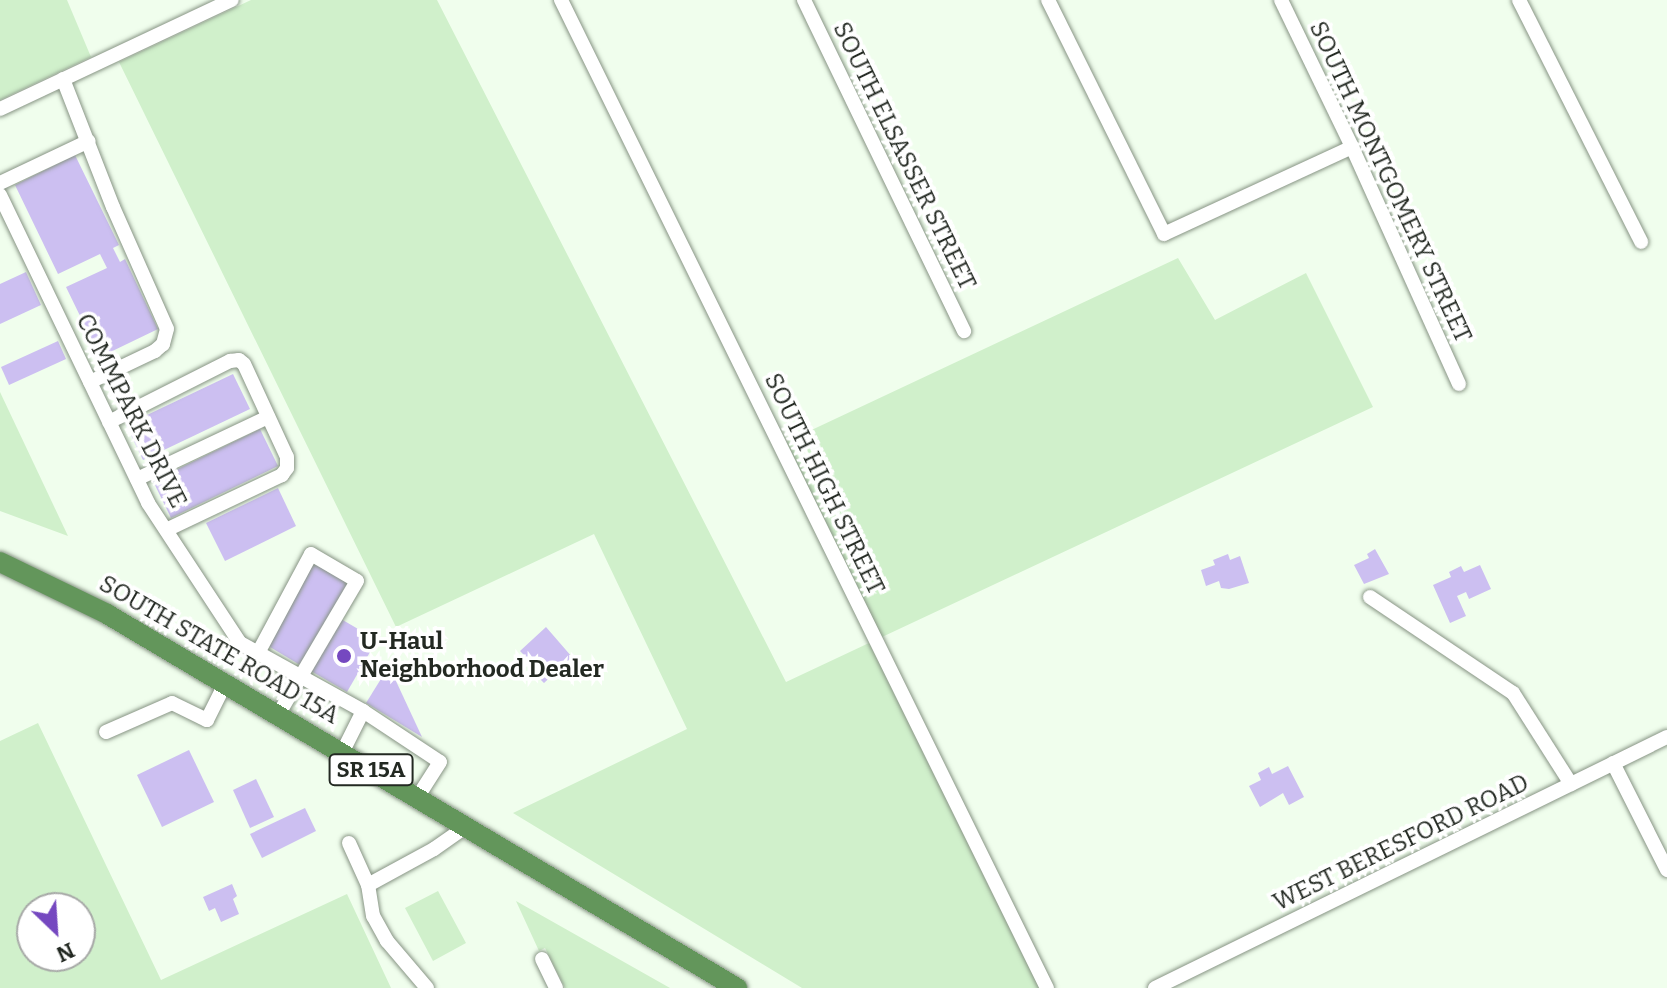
<!DOCTYPE html>
<style>
body{margin:0}
#map{position:relative;width:1667px;height:988px;overflow:hidden;background:#f0feed;font-family:Bitter,serif}
div>[style]{position:absolute}
.green>*{inset:0;background:#d0f0cb}
.building>*{inset:0;background:#ccbff1}
.roads{filter:drop-shadow(0 0 2px #879484) drop-shadow(0 0 2px #879484)}
.minor>*{height:14px;margin:-7px;padding:0 7px;transform-origin:7px;border-radius:7px;background:#fff}
.highway>*{height:20px;margin:-10px;padding:0 10px;transform-origin:10px;border-radius:10px;background:#63965b}
.dots>*{width:22px;height:22px;translate:-50% -50%;box-sizing:border-box;border:4px solid #fff;border-radius:50%}
span{translate:-50% -50%;white-space:nowrap;text-align:center;line-height:1.15;-webkit-text-stroke:7px #fff;paint-order:stroke}
.shield-label span{padding:2px 6px;background:#fff;border:2px solid;border-radius:6px;-webkit-text-stroke-width:0}
.shield-label{font-size:22px;color:#232922;font-weight:700}
.street-label{font-size:24px;color:#232922}
.poi-label{font-size:24px;color:#232922;font-weight:700}
.left{translate:0 -50%;text-align:left}
.north{position:absolute;left:16px;top:892px;width:80px;height:80px;box-sizing:border-box;background:#fff;border:2px solid #a7a9a7;border-radius:50%;rotate:155deg;font-size:22px;font-weight:700;line-height:32px;text-align:center;color:#232922}
.north::after{content:'';display:block;margin:auto;width:28px;height:36px;background:#7548c0;clip-path:polygon(50% 0,100% 100%,50% 72%,0 100%)}
</style>
<div id="map">
<div class="green">
<i style="clip-path:polygon(0 0,67px 0,91px 57px,0 100px)"></i>
<i style="clip-path:polygon(251px 0,437px 0,786px 682px,869px 643px,1039px 988px,802px 988px,513px 813px,687px 729px,594px 534px,396px 627px,119px 62px)"></i>
<i style="clip-path:polygon(1178px 258px,1215px 320px,1306px 273px,1373px 407px,882px 637px,786px 442px)"></i>
<i style="clip-path:polygon(0 392px,68px 536px,0 511px)"></i>
<i style="clip-path:polygon(evenodd,38px 723px,161px 980px,347px 894px,391px 988px,0 988px,0 741px,38px 723px,32px 908px,80px 908px,80px 956px,32px 956px,32px 908px)"></i>
<i style="clip-path:polygon(438px 891px,466px 943px,433px 961px,405px 908px)"></i>
<i style="clip-path:polygon(516px 901px,670px 988px,565px 988px,545px 948px,539px 951px)"></i>
</div>
<div class="building">
<i style="clip-path:polygon(75px 155px,119px 245px,113px 248px,120px 262px,125px 259px,158px 329px,100px 357px,66px 287px,107px 268px,100px 254px,58px 274px,15px 185px)"></i>
<i style="clip-path:polygon(26px 272px,41px 305px,0 324px,0 284px)"></i>
<i style="clip-path:polygon(58px 341px,66px 359px,9px 385px,1px 367px)"></i>
<i style="clip-path:polygon(233px 374px,250px 409px,143px 460px,126px 425px)"></i>
<i style="clip-path:polygon(260px 429px,278px 466px,171px 518px,153px 481px)"></i>
<i style="clip-path:polygon(278px 488px,296px 526px,225px 561px,206px 523px)"></i>
<i style="clip-path:polygon(1375px 549px,1389px 574px,1364px 584px,1354px 565px,1369px 558px,1367px 554px)"></i>
<i style="clip-path:polygon(1228px 554px,1230px 560px,1240px 556px,1249px 583px,1229px 589px,1221px 588px,1219px 581px,1206px 586px,1201px 570px,1215px 565px,1213px 560px)"></i>
<i style="clip-path:polygon(314px 562px,349px 583px,300px 665px,265px 644px)"></i>
<i style="clip-path:polygon(1480px 565px,1491px 589px,1469px 599px,1466px 592px,1457px 596px,1466px 616px,1450px 623px,1433px 585px,1451px 577px,1449px 572px,1461px 566px,1464px 572px)"></i>
<i style="clip-path:polygon(341px 619px,377px 640px,347px 692px,311px 671px)"></i>
<i style="clip-path:polygon(546px 627px,572px 657px,544px 683px,533px 672px,541px 665px,534px 657px,530px 661px,520px 651px)"></i>
<i style="clip-path:polygon(389px 666px,422px 737px,366px 703px)"></i>
<i style="clip-path:polygon(189px 750px,214px 802px,162px 827px,137px 775px)"></i>
<i style="clip-path:polygon(1288px 766px,1304px 797px,1289px 805px,1283px 793px,1260px 807px,1249px 786px,1261px 780px,1258px 773px,1269px 767px,1272px 774px)"></i>
<i style="clip-path:polygon(256px 779px,274px 817px,250px 828px,233px 790px)"></i>
<i style="clip-path:polygon(305px 808px,316px 831px,262px 858px,250px 834px)"></i>
<i style="clip-path:polygon(232px 884px,237px 896px,233px 899px,239px 914px,221px 922px,215px 908px,209px 911px,203px 897px)"></i>
</div>
<div class="roads">
<div class="minor">
<i style="left:561px;top:0;width:1101px;rotate:63.81deg"></i>
<i style="left:804px;top:0;width:368px;rotate:64.2deg"></i>
<i style="left:1048px;top:0;width:261px;rotate:63.6deg"></i>
<i style="left:1164px;top:234px;width:207px;rotate:-24.8deg"></i>
<i style="left:1281px;top:0;width:163px;rotate:64.2deg"></i>
<i style="left:1352px;top:147px;width:260px;rotate:65.7deg"></i>
<i style="left:1519px;top:0;width:271px;rotate:63.2deg"></i>
<i style="left:63px;top:79px;width:137px;rotate:68.7deg"></i>
<i style="left:113px;top:207px;width:133px;rotate:66.1deg"></i>
<i style="left:167px;top:329px;width:16px;rotate:105deg"></i>
<i style="left:163px;top:344px;width:11px;rotate:139deg"></i>
<i style="left:155px;top:351px;width:72px;rotate:154.5deg"></i>
<i style="left:0;top:109px;width:256px;rotate:-25.2deg"></i>
<i style="left:0;top:183px;width:98px;rotate:-25.3deg"></i>
<i style="left:0;top:195px;width:342px;rotate:64.3deg"></i>
<i style="left:148px;top:503px;width:168px;rotate:56.7deg"></i>
<i style="left:240px;top:643px;width:141px;rotate:28.9deg"></i>
<i style="left:363px;top:711px;width:47px;rotate:116.6deg"></i>
<i style="left:109px;top:422px;width:136px;rotate:-26.8deg"></i>
<i style="left:230px;top:361px;width:9px;rotate:-6deg"></i>
<i style="left:239px;top:360px;width:6px;rotate:39deg"></i>
<i style="left:244px;top:364px;width:102px;rotate:65.2deg"></i>
<i style="left:287px;top:457px;width:11px;rotate:90deg"></i>
<i style="left:287px;top:468px;width:9px;rotate:126deg"></i>
<i style="left:282px;top:475px;width:128px;rotate:154.6deg"></i>
<i style="left:137px;top:479px;width:145px;rotate:-25.3deg"></i>
<i style="left:1370px;top:597px;width:172px;rotate:33.9deg"></i>
<i style="left:1513px;top:693px;width:108px;rotate:57.5deg"></i>
<i style="left:258px;top:653px;width:112px;rotate:-61.8deg"></i>
<i style="left:311px;top:554px;width:53px;rotate:30.4deg"></i>
<i style="left:357px;top:581px;width:156px;rotate:120.5deg"></i>
<i style="left:363px;top:711px;width:92px;rotate:33.5deg"></i>
<i style="left:440px;top:762px;width:43px;rotate:122.6deg"></i>
<i style="left:106px;top:732px;width:72px;rotate:-23.7deg"></i>
<i style="left:172px;top:703px;width:39px;rotate:26deg"></i>
<i style="left:207px;top:720px;width:40px;rotate:-63.4deg"></i>
<i style="left:1613px;top:763px;width:120px;rotate:63.2deg"></i>
<i style="left:349px;top:843px;width:46px;rotate:65.7deg"></i>
<i style="left:542px;top:959px;width:32px;rotate:64deg"></i>
<i style="left:427px;top:988px;width:62px;rotate:-130.4deg"></i>
<i style="left:387px;top:941px;width:29px;rotate:-119deg"></i>
<i style="left:373px;top:916px;width:31px;rotate:-99deg"></i>
<i style="left:368px;top:885px;width:75px;rotate:-28.6deg"></i>
<i style="left:434px;top:849px;width:39px;rotate:-35deg"></i>
<i style="left:1155px;top:988px;width:570px;rotate:-26.12deg"></i>
</div>
<div class="highway">
<i style="left:0;top:562px;width:119px;rotate:25.9deg"></i>
<i style="left:107px;top:614px;width:733px;rotate:30.7deg"></i>
</div>
</div>
<div class="dots">
<i style="left:344px;top:656px;background:#7548c0"></i>
</div>
<div class="shield-label">
<span style="left:371px;top:770px">SR 15A</span>
</div>
<div class="street-label">
<span style="left:904px;top:156px;rotate:64deg">SOUTH ELSASSER STREET</span>
<span style="left:1390px;top:182px;rotate:65deg">SOUTH MONTGOMERY STREET</span>
<span style="left:131px;top:411px;rotate:63deg">COMMPARK DRIVE</span>
<span style="left:824px;top:484px;rotate:64deg">SOUTH HIGH STREET</span>
<span style="left:219px;top:650px;rotate:30deg">SOUTH STATE ROAD 15A</span>
<span style="left:1401px;top:843px;rotate:-26deg">WEST BERESFORD ROAD</span>
</div>
<div class="poi-label">
<span class="left" style="left:360px;top:656px">U-Haul<br>Neighborhood Dealer</span>
</div>
<div class="north">N</div>
</div>
